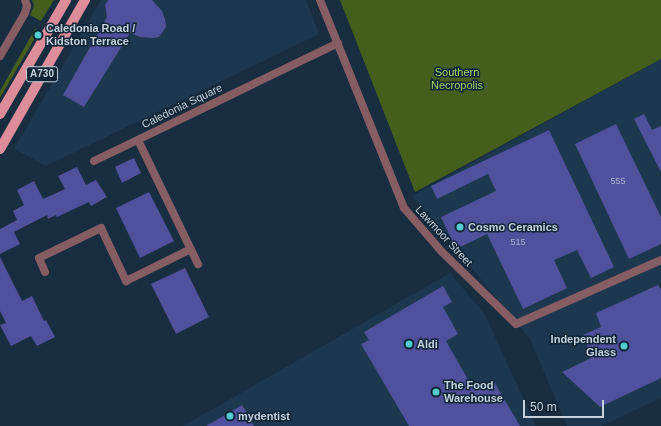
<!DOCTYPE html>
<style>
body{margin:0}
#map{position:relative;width:661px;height:426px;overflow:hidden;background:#192d40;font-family:Helvetica,sans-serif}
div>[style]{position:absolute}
.built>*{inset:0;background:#1d374e}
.green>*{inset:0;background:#445e1b}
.building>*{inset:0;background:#50519c}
.street>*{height:8px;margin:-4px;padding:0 4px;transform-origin:4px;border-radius:4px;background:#855d63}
.primary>*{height:10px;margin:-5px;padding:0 5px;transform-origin:5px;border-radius:5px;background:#dd8c9a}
.dots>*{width:11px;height:11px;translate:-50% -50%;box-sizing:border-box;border:2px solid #0f2435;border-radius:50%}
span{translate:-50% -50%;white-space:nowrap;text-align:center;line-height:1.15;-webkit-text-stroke:3px #0f2435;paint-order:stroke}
.number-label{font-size:9px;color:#a8b2ce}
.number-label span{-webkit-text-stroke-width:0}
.shield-label span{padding:1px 3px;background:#0f2435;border:1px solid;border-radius:3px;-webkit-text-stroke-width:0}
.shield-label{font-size:10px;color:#c6d3df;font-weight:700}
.poi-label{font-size:11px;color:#c6d3df;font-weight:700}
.left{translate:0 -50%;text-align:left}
.right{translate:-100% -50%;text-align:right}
.park-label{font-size:11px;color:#a6d567}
.street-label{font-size:11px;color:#c6d3df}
.scale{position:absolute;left:523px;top:400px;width:81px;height:18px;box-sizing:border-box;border:2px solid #c6d3df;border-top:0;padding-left:5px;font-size:12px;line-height:14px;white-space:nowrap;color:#c6d3df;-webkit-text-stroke:3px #0f2435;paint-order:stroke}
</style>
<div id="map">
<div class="built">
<i style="clip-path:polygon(101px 0,306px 0,319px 34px,46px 166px,14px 149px)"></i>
<i style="clip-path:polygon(661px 59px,661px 398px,601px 426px,567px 426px,530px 339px,412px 196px)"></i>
<i style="clip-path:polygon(450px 273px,484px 313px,536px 426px,183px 426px)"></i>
</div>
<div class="green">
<i style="clip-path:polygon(32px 0,54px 0,41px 21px,30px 15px,34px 6px)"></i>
<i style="clip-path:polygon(340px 0,661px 0,661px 59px,415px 192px)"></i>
<i style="clip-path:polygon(35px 29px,39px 31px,0 98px,0 91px)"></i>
</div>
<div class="building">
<i style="clip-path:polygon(108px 0,152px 0,162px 11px,165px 19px,166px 27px,159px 37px,153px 38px,140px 37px,130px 33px,84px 107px,63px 95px,107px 17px,105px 5px)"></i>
<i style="clip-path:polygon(644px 114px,652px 130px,661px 126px,661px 172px,634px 119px)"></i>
<i style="clip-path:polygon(616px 124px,661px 217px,661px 244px,629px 259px,575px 144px)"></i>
<i style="clip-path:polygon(549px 130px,614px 267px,591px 278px,577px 250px,554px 260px,567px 288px,523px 309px,487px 234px,456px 249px,441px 217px,496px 191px,488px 174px,437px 199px,431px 186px)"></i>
<i style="clip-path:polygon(134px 158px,141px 173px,122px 183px,115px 167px)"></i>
<i style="clip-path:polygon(77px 167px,86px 185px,96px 180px,107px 197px,91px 206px,89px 202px,57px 217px,56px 215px,48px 219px,47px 215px,14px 232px,20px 244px,0 254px,0 229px,17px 220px,13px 211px,24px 205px,17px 190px,34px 181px,43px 199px,65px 189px,58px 176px)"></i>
<i style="clip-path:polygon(149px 192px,174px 241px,140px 258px,116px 208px)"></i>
<i style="clip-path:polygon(0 257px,22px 301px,32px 296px,44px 321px,46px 320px,55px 337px,37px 346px,31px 336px,11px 346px,0 325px,6px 323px,0 311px)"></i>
<i style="clip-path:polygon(185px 268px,209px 317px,176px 334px,151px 284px)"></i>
<i style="clip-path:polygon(658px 285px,661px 290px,661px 378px,600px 407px,562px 372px,591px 358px,583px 335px,601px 327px,596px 313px)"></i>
<i style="clip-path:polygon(443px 286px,452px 302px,443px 307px,458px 334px,446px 341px,474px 390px,493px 380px,520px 426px,409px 426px,361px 344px,369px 340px,364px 332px)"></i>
<i style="clip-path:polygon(242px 405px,254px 426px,206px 426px,232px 411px)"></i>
</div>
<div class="street">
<i style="left:320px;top:0;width:224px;rotate:68deg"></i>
<i style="left:404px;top:208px;width:58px;rotate:49.2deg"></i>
<i style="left:442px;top:252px;width:103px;rotate:44.2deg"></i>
<i style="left:516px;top:324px;width:158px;rotate:-23.8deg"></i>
<i style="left:0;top:56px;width:50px;rotate:-59.8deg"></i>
<i style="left:25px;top:13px;width:7px;rotate:-74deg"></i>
<i style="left:27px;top:6px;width:6px;rotate:-108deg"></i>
<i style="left:138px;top:140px;width:138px;rotate:64.2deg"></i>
<i style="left:94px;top:161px;width:271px;rotate:-25.8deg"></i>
<i style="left:45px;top:272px;width:15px;rotate:-113deg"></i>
<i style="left:39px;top:258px;width:69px;rotate:-25.8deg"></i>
<i style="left:101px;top:228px;width:59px;rotate:64.7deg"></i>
<i style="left:126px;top:281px;width:72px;rotate:-26.2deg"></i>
</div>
<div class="primary">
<i style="left:0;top:114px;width:132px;rotate:-59.9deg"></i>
<i style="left:0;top:149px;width:172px;rotate:-60.3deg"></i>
</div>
<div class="dots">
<i style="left:38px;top:35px;background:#52ccd0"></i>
<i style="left:460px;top:227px;background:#52ccd0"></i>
<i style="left:409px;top:344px;background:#52ccd0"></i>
<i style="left:624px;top:346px;background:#52ccd0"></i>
<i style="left:436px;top:392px;background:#52ccd0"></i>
<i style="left:230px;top:416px;background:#52ccd0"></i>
</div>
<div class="number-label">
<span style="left:618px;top:181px">555</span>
<span style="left:518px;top:242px">515</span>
</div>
<div class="shield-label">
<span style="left:42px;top:74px">A730</span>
</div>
<div class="poi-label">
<span class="left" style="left:46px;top:35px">Caledonia Road /<br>Kidston Terrace</span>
<span class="left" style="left:468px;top:227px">Cosmo Ceramics</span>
<span class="right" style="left:616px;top:346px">Independent<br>Glass</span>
<span class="left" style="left:417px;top:344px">Aldi</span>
<span class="left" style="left:444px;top:392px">The Food<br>Warehouse</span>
<span class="left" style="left:238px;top:416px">mydentist</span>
</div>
<div class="park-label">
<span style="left:457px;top:79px">Southern<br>Necropolis</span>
</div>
<div class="street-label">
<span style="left:182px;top:106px;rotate:-26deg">Caledonia Square</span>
<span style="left:444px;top:236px;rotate:47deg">Lawmoor Street</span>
</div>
<div class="scale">50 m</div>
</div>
